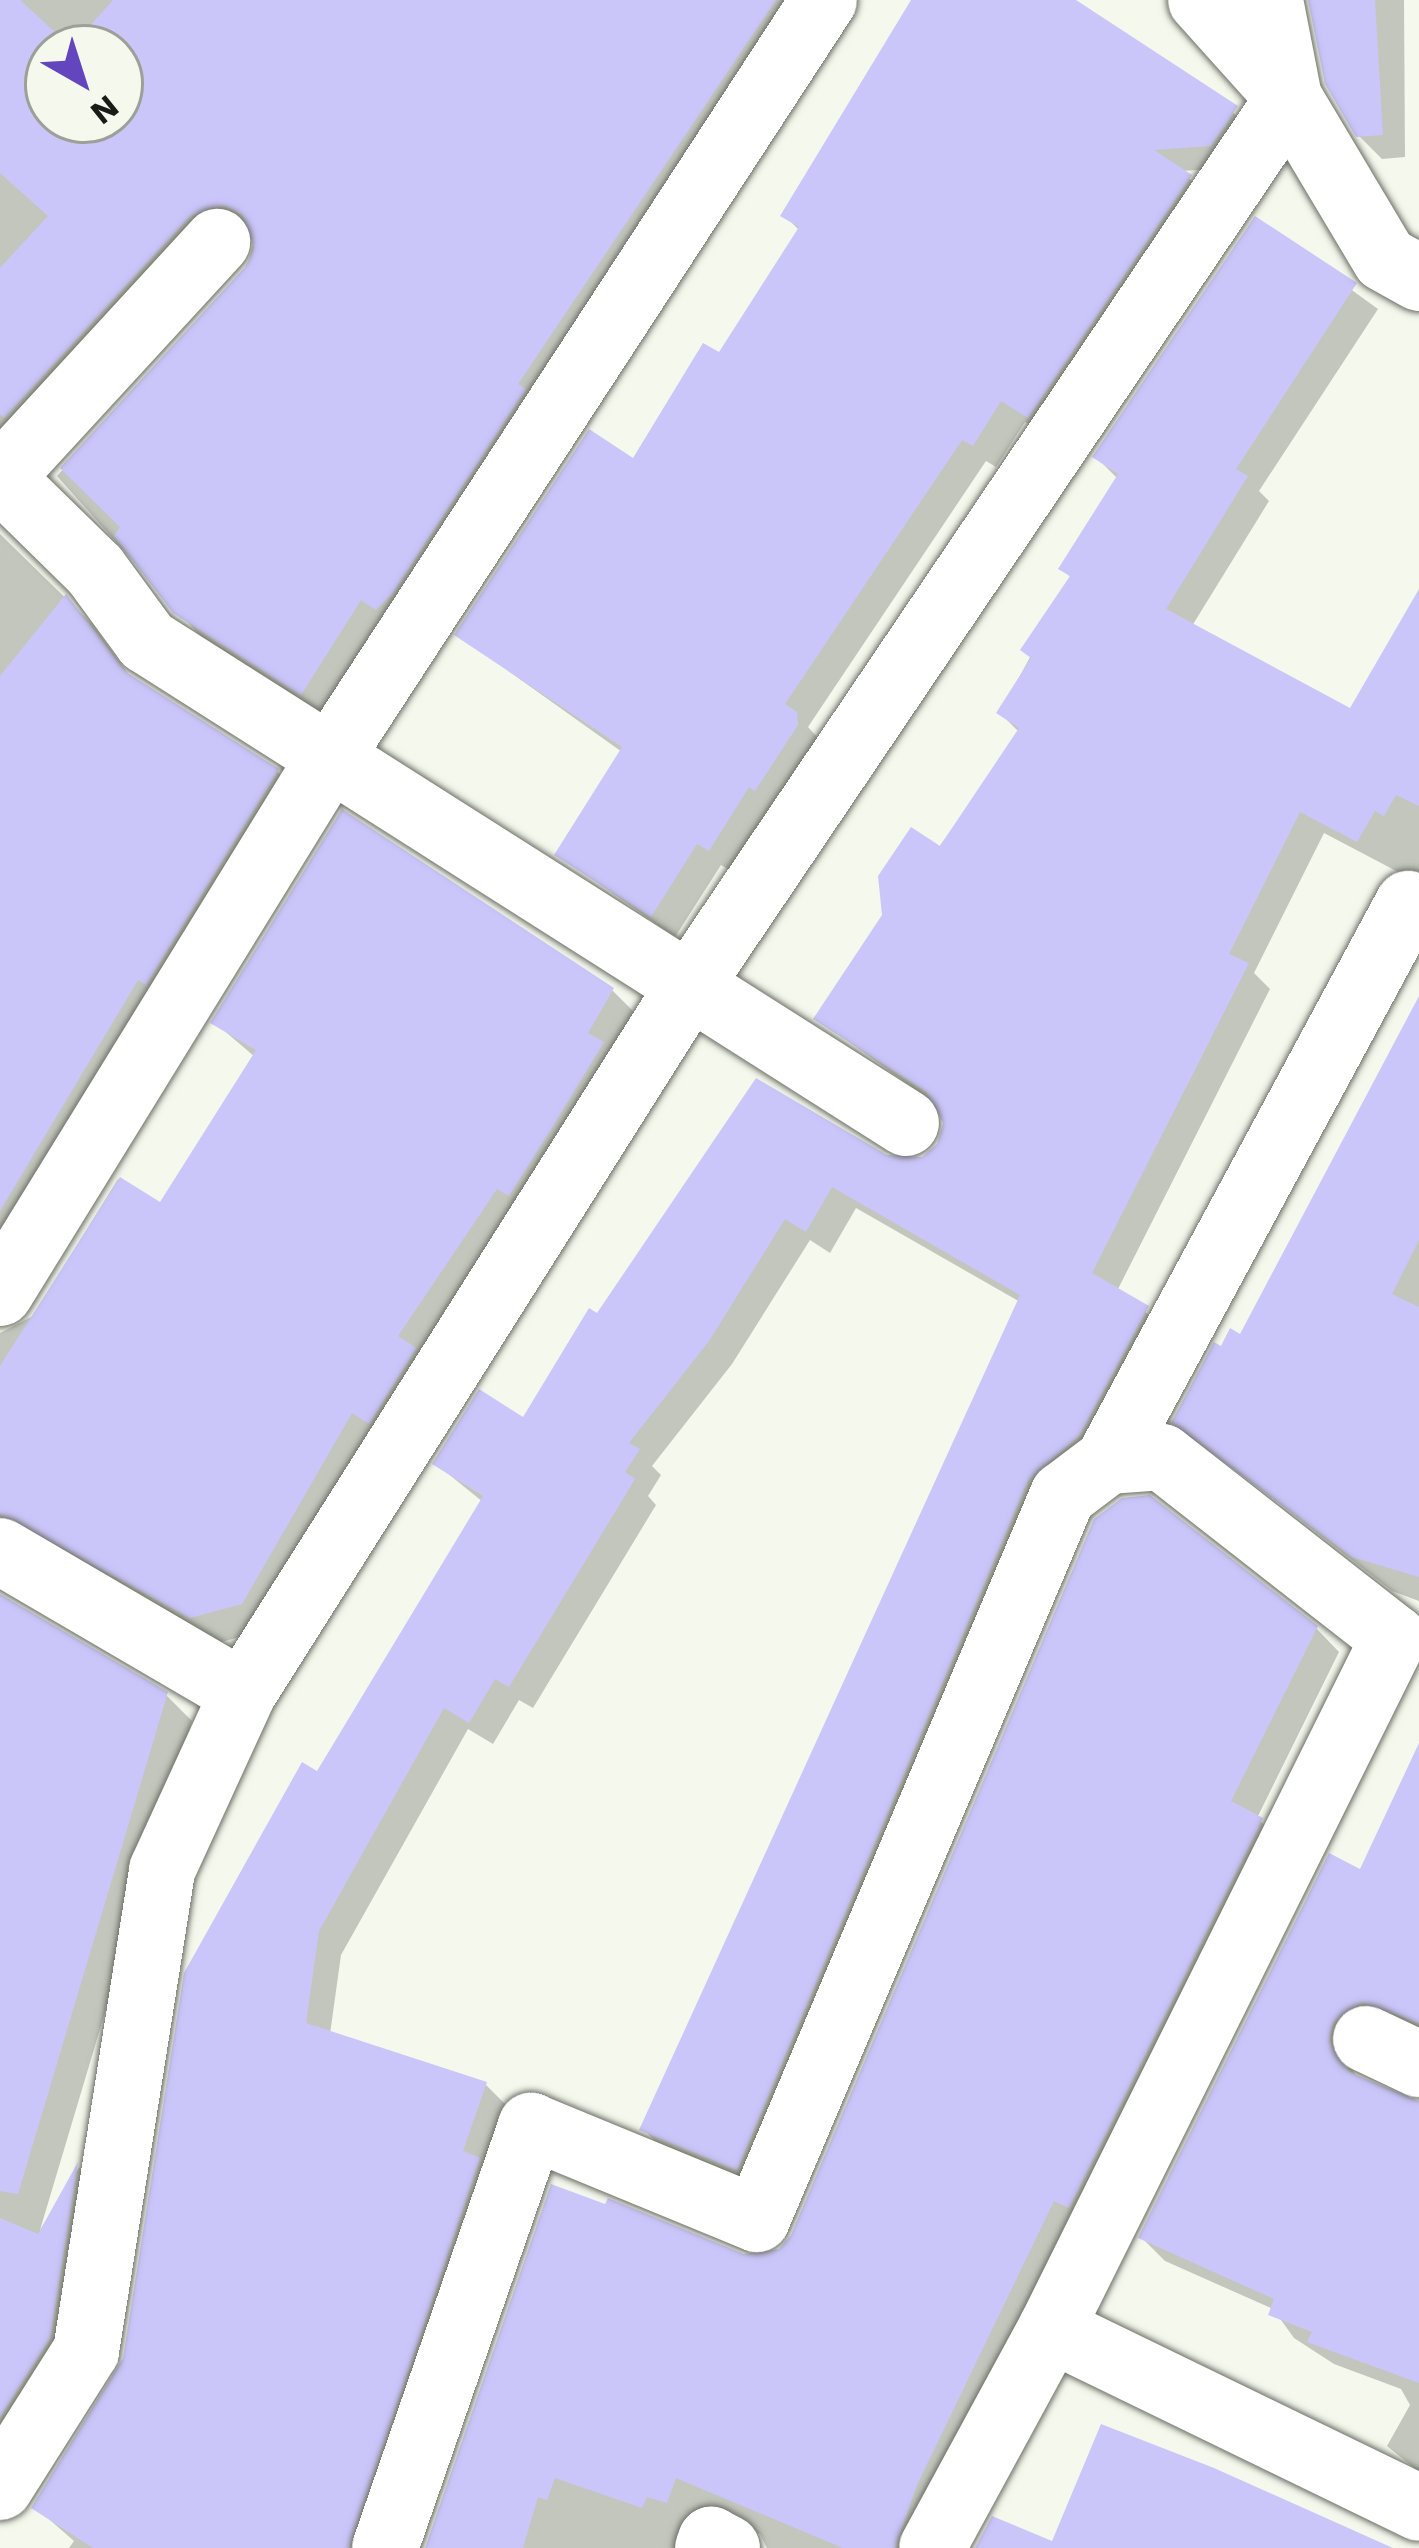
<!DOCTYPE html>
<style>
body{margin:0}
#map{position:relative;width:1419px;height:2548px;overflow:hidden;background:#f4f8ed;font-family:"Work Sans",sans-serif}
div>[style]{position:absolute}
.shadow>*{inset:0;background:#0003}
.building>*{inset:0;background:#cbc6fa}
.roads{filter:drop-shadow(0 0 3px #6c6f66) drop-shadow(0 0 3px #6c6f66)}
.minor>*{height:66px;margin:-33px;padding:0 33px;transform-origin:33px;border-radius:33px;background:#fff}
span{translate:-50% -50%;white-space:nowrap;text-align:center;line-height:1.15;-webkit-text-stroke:9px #f4f8ed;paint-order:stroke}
.north{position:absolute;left:24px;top:24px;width:120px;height:120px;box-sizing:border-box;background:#f4f8ed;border:3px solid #9da097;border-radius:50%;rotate:141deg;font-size:33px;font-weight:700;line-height:48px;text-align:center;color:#1a1b17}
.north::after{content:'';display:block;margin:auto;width:42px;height:54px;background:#6346be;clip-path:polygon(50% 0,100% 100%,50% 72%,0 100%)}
</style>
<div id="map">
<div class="shadow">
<i style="clip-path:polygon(evenodd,0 0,818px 0,328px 718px,202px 638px,57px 476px,247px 269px,255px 235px,234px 230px,0 480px,0 0,48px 48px,120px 48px,120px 120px,48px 120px,48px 48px)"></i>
<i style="clip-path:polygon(914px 0,1070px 0,1259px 131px,1235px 168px,1181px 171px,1213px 200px,1052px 438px,1025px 422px,996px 467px,986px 461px,808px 727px,819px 739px,733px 872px,721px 865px,675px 937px,558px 855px,622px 752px,458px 635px,634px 462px,720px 356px,800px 231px,784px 215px)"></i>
<i style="clip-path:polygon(1311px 0,1404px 0,1405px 157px,1382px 159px,1358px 135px)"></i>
<i style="clip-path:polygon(1255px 220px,1378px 309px,1259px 491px,1269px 501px,1192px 626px,1351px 712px,1419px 633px,1419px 883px,1324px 833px,1254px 973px,1270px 989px,1117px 1291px,1171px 1331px,760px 2191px,666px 2152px,643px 2129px,1020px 1302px,856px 1208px,830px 1253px,810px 1240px,732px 1364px,652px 1466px,661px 1475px,648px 1496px,656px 1505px,533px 1708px,519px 1700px,493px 1744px,468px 1729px,341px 1955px,330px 2034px,486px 2085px,509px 2108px,376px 2548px,69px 2548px,74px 2541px,35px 2507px,126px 2359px,318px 1775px,483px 1502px,436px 1464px,524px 1421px,757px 1082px,886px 1158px,923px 1160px,940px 1146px,947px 1123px,936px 1104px,817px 1019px,1020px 733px,1000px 713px,1072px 579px,1062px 568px,1118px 479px,1096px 457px)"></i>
<i style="clip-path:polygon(0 534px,92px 624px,129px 675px,277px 771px,302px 797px,0 1287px)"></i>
<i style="clip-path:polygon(343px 813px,613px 991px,638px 1016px,268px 1629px,218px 1643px,0 1554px,0 1333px,33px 1316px,118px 1179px,161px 1206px,255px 1057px,214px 1022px)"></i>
<i style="clip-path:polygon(1419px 1003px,1419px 1601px,1392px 1591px,1175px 1422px,1222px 1350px,1241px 1337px)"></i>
<i style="clip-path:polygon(0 1598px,166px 1695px,192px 1721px,40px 2230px,79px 2167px,102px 2190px,75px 2364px,0 2482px)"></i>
<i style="clip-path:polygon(1316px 1628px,1339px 1652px,1257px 1818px,1284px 1843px,926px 2548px,767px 2548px,760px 2534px,734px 2525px,705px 2548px,428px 2548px,743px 2257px,780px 2252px)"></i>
<i style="clip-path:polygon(1419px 1773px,1419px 2038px,1350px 2066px,1359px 2080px,1419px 2104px,1419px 2472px,1387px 2446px,1410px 2405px,1401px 2389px,1334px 2364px,1294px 2338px,1273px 2309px,1165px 2261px,1142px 2238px)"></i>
</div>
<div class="building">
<i style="clip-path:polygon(evenodd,0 0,20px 0,71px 47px,113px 0,776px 0,518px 384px,526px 389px,392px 594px,376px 610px,361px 600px,301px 695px,173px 613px,114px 536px,120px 527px,60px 468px,245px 267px,254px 249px,243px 215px,224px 205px,190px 216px,4px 418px,0 414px,0 268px,48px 216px,0 173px,0 0,48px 48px,120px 48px,120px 120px,48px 120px,48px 48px)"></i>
<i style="clip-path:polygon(911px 0,1076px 0,1238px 106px,1211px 146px,1154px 150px,1192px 175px,1028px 418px,1001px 401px,973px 446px,962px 440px,785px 704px,797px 712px,798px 725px,755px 791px,749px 787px,709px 851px,697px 844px,651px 917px,554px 855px,622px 747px,454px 635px,589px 429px,633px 458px,703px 343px,719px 352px,799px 227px,780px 216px)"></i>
<i style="clip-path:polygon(1308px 0,1375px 0,1383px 135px,1356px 137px,1325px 84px)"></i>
<i style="clip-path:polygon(1255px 216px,1357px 283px,1236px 469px,1248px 476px,1166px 609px,1350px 708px,1419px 589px,1419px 806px,1396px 795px,1384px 816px,1375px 811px,1357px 842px,1300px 812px,1229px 954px,1249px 963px,1092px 1273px,1149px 1306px,1079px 1436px,1028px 1480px,737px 2170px,639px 2130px,1020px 1295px,832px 1187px,806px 1232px,785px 1219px,709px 1341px,629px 1443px,640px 1449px,625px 1472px,635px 1479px,509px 1687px,495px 1679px,469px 1723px,444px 1708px,319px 1931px,306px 2023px,487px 2082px,463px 2151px,480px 2158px,349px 2548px,93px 2548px,31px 2508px,123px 2358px,184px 1973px,302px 1762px,317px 1771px,483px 1496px,432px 1464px,479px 1389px,523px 1417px,589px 1308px,597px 1313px,756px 1078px,887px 1155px,922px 1157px,937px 1144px,943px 1123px,927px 1092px,813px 1019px,882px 915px,878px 876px,911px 827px,940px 846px,1019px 728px,996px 713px,1031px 658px,1020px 650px,1070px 576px,1058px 569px,1118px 474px,1092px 457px)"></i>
<i style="clip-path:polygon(66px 594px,126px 672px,279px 769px,146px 985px,138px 980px,0 1211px,0 676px)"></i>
<i style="clip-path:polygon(342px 809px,614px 988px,588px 1033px,604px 1042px,550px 1131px,509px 1196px,497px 1189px,398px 1336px,416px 1348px,369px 1424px,352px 1413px,242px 1604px,190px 1618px,0 1514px,0 1366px,120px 1177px,160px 1202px,256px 1050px,210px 1023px)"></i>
<i style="clip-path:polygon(1419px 996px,1419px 1240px,1392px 1294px,1419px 1307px,1419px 1577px,1352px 1557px,1171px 1423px,1214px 1342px,1221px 1346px,1230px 1328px,1240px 1334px)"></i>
<i style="clip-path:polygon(1150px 1495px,1318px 1626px,1231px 1801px,1263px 1818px,1069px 2208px,1054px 2201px,917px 2485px,895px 2548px,843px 2548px,676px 2478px,667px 2503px,647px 2497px,642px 2508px,555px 2478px,547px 2500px,538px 2497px,523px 2548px,425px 2548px,551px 2184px,605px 2204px,608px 2198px,744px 2254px,779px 2249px,791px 2235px,1094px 1519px,1122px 1498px)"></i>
<i style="clip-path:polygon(0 1594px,168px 1692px,18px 2194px,0 2191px)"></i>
<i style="clip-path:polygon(1419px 1743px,1419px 2023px,1362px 2002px,1333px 2022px,1329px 2041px,1349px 2072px,1419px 2101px,1419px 2383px,1307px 2342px,1312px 2332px,1268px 2315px,1274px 2299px,1138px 2238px,1329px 1853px,1360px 1869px)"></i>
<i style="clip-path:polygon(78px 2162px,50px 2338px,0 2417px,0 2218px,38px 2234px)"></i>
<i style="clip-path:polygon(1101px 2424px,1214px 2468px,1393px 2548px,975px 2548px,992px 2516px,1052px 2541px)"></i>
</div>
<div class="roads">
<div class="minor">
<i style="left:1201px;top:0;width:132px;rotate:48.1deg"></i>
<i style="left:1289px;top:98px;width:187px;rotate:59.2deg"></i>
<i style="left:1385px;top:259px;width:39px;rotate:29deg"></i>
<i style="left:0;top:477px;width:133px;rotate:44.4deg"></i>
<i style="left:95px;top:570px;width:88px;rotate:53.8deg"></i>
<i style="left:147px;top:641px;width:899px;rotate:32.42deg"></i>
<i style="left:0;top:478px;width:321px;rotate:-47.4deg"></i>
<i style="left:0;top:1293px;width:627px;rotate:-58.36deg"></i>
<i style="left:329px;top:759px;width:906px;rotate:-56.89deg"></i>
<i style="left:1108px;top:1461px;width:633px;rotate:-61.69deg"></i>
<i style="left:0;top:1551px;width:281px;rotate:30.3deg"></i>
<i style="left:1366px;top:2039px;width:59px;rotate:25.3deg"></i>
<i style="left:1051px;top:2329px;width:409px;rotate:25.9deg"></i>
<i style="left:0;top:2487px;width:161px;rotate:-57.7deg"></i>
<i style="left:86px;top:2351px;width:487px;rotate:-81deg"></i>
<i style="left:162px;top:1870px;width:195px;rotate:-65.4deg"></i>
<i style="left:243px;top:1693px;width:837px;rotate:-57.73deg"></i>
<i style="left:690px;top:985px;width:1070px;rotate:-55.97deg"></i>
<i style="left:1289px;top:98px;width:100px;rotate:-101deg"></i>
<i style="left:385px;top:2548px;width:447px;rotate:-70.9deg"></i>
<i style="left:531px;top:2126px;width:244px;rotate:22.4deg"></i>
<i style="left:757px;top:2219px;width:786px;rotate:-67.09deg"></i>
<i style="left:1063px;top:1495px;width:56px;rotate:-37.1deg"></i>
<i style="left:1108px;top:1461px;width:54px;rotate:-4.2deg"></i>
<i style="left:1162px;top:1457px;width:294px;rotate:38deg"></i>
<i style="left:1394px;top:1638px;width:771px;rotate:116.4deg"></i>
<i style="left:1051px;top:2329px;width:249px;rotate:118.5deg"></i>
<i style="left:708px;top:2548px;width:9px;rotate:-69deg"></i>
<i style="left:711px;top:2540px;width:18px;rotate:27deg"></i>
</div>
</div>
<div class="north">N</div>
</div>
